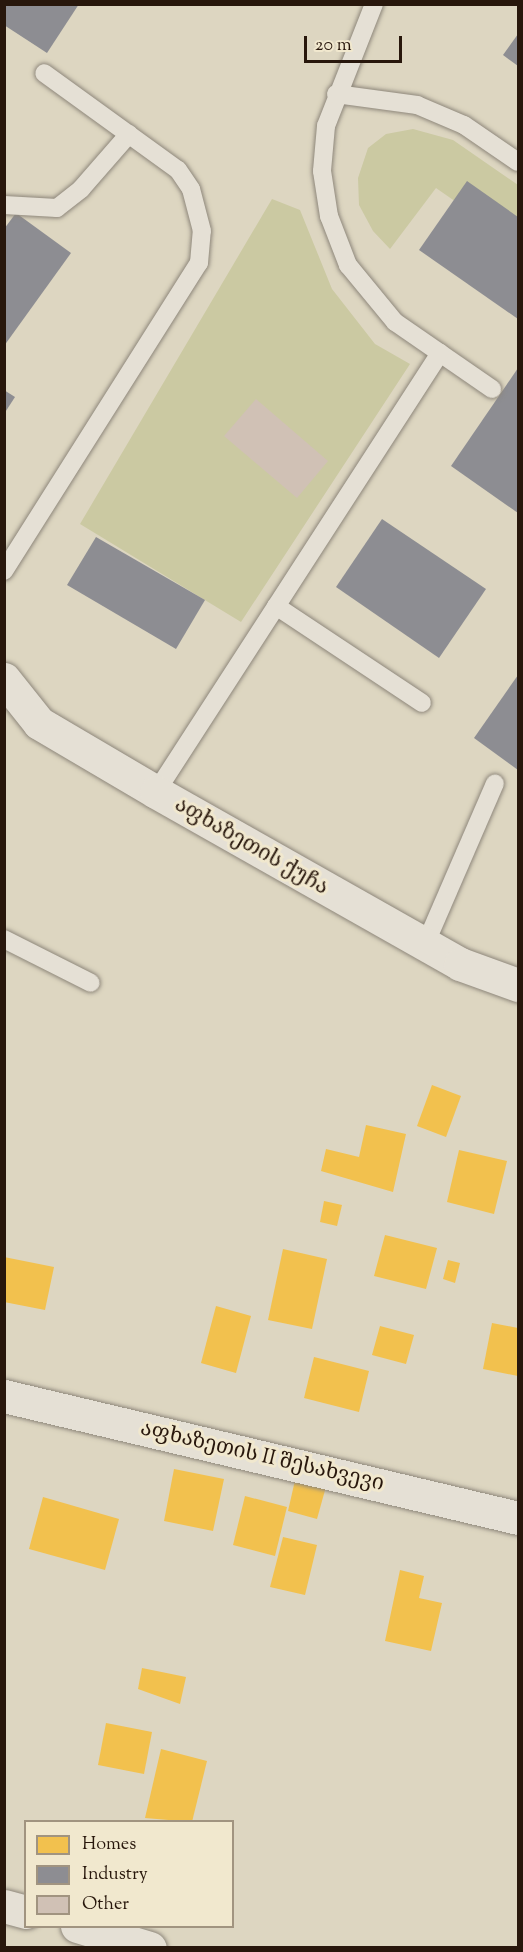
<!DOCTYPE html>
<meta charset="utf-8">
<style>
body{margin:0}
#map{position:relative;width:523px;height:1952px;overflow:hidden;background:#ddd6c1;font-family:"Sorts Mill Goudy","Noto Serif Georgian",serif}
div>[style]{position:absolute}
.green>*{inset:0;background:#cbc9a2}
.homes>*{inset:0;background:#f2c14e}
.industry>*{inset:0;background:#8d8d92}
.building>*{inset:0;background:#d0c1b5}
.roads{filter:drop-shadow(0 0 2px #8e877b) drop-shadow(0 0 2px #8e877b)}
.lane>*{height:18px;margin:-9px;padding:0 9px;transform-origin:9px;border-radius:9px;background:#e5e0d5}
.street>*{height:33px;margin:-16.5px;padding:0 16.5px;transform-origin:16.5px;border-radius:16.5px;background:#e5e0d5}
.secondary>*{height:33px;margin:-16.5px;padding:0 16.5px;transform-origin:16.5px;border-radius:16.5px;background:#e5e0d5}
span{translate:-50% -50%;white-space:nowrap;text-align:center;line-height:1.15;-webkit-text-stroke:6px #f1e8ce;paint-order:stroke}
.street-label{font-size:21px;color:#28170c}
.frame{position:absolute;inset:0;border:6px solid #28170c;pointer-events:none}
.legend{position:absolute;left:24px;top:1820px;width:210px;height:108px;box-sizing:border-box;background:#f1e8ce;border:2px solid #a19480;margin:0;padding:8px 10px;list-style:none;font-size:18px;color:#28170c}
.legend li{display:flex;align-items:center;gap:12px;height:30px}
.legend b{width:30px;border:2px solid #a19480}
.scale{position:absolute;left:304px;top:36px;width:98px;height:27px;box-sizing:border-box;border:3px solid #28170c;border-top:0;padding-left:8px;font-size:18px;line-height:21px;white-space:nowrap;color:#28170c;-webkit-text-stroke:4px #f1e8ce;paint-order:stroke}
</style>
<div id="map">
<div class="green">
<i style="clip-path:polygon(413px 129px,453px 140px,518px 185px,518px 245px,436px 188px,390px 249px,373px 231px,359px 205px,358px 178px,368px 148px,386px 134px)"></i>
<i style="clip-path:polygon(272px 199px,300px 210px,332px 289px,375px 344px,410px 364px,241px 622px,80px 524px)"></i>
</div>
<div class="homes">
<i style="clip-path:polygon(432px 1085px,461px 1096px,446px 1137px,417px 1126px)"></i>
<i style="clip-path:polygon(366px 1125px,406px 1134px,393px 1192px,321px 1171px,326px 1149px,359px 1157px)"></i>
<i style="clip-path:polygon(459px 1150px,507px 1161px,494px 1214px,447px 1202px)"></i>
<i style="clip-path:polygon(324px 1201px,342px 1205px,337px 1226px,320px 1222px)"></i>
<i style="clip-path:polygon(385px 1235px,437px 1248px,426px 1289px,374px 1276px)"></i>
<i style="clip-path:polygon(283px 1249px,327px 1259px,312px 1329px,268px 1320px)"></i>
<i style="clip-path:polygon(4px 1257px,54px 1267px,45px 1310px,4px 1302px)"></i>
<i style="clip-path:polygon(448px 1260px,460px 1263px,455px 1283px,443px 1279px)"></i>
<i style="clip-path:polygon(216px 1306px,251px 1316px,236px 1373px,201px 1363px)"></i>
<i style="clip-path:polygon(492px 1323px,518px 1328px,518px 1376px,483px 1369px)"></i>
<i style="clip-path:polygon(380px 1326px,414px 1335px,406px 1364px,372px 1355px)"></i>
<i style="clip-path:polygon(314px 1357px,369px 1371px,359px 1412px,304px 1398px)"></i>
<i style="clip-path:polygon(174px 1469px,224px 1479px,213px 1531px,164px 1521px)"></i>
<i style="clip-path:polygon(296px 1476px,327px 1483px,317px 1519px,288px 1511px)"></i>
<i style="clip-path:polygon(245px 1496px,287px 1507px,275px 1556px,233px 1545px)"></i>
<i style="clip-path:polygon(43px 1497px,119px 1519px,105px 1570px,29px 1549px)"></i>
<i style="clip-path:polygon(283px 1537px,317px 1545px,305px 1595px,270px 1587px)"></i>
<i style="clip-path:polygon(400px 1570px,424px 1576px,419px 1598px,442px 1603px,431px 1651px,385px 1641px)"></i>
<i style="clip-path:polygon(142px 1668px,186px 1677px,180px 1704px,138px 1689px)"></i>
<i style="clip-path:polygon(106px 1723px,152px 1732px,144px 1774px,98px 1765px)"></i>
<i style="clip-path:polygon(161px 1749px,207px 1761px,192px 1822px,145px 1818px)"></i>
</div>
<div class="industry">
<i style="clip-path:polygon(4px 4px,79px 4px,47px 53px,4px 25px)"></i>
<i style="clip-path:polygon(518px 34px,518px 66px,503px 55px)"></i>
<i style="clip-path:polygon(467px 181px,518px 217px,518px 319px,419px 250px)"></i>
<i style="clip-path:polygon(16px 213px,71px 253px,4px 346px,4px 229px)"></i>
<i style="clip-path:polygon(518px 368px,518px 513px,451px 466px)"></i>
<i style="clip-path:polygon(4px 390px,15px 397px,4px 414px)"></i>
<i style="clip-path:polygon(382px 519px,486px 589px,439px 658px,336px 587px)"></i>
<i style="clip-path:polygon(96px 537px,205px 600px,176px 649px,67px 585px)"></i>
<i style="clip-path:polygon(518px 675px,518px 770px,474px 738px)"></i>
</div>
<div class="building">
<i style="clip-path:polygon(256px 399px,328px 461px,297px 498px,224px 436px)"></i>
</div>
<div class="roads">
<div class="lane">
<i style="left:374px;top:4px;width:131px;rotate:111.5deg"></i>
<i style="left:326px;top:126px;width:45px;rotate:95.1deg"></i>
<i style="left:322px;top:171px;width:46px;rotate:81.2deg"></i>
<i style="left:329px;top:216px;width:53px;rotate:68.8deg"></i>
<i style="left:348px;top:265px;width:74px;rotate:50.5deg"></i>
<i style="left:395px;top:322px;width:118px;rotate:34.6deg"></i>
<i style="left:336px;top:94px;width:82px;rotate:7.7deg"></i>
<i style="left:417px;top:105px;width:51px;rotate:23.1deg"></i>
<i style="left:464px;top:125px;width:65px;rotate:34.4deg"></i>
<i style="left:4px;top:205px;width:53px;rotate:3.2deg"></i>
<i style="left:57px;top:208px;width:31px;rotate:-38deg"></i>
<i style="left:81px;top:189px;width:73px;rotate:-48.9deg"></i>
<i style="left:4px;top:571px;width:365px;rotate:-57.7deg"></i>
<i style="left:199px;top:263px;width:32px;rotate:-85deg"></i>
<i style="left:202px;top:231px;width:43px;rotate:-104.7deg"></i>
<i style="left:191px;top:189px;width:23px;rotate:-124deg"></i>
<i style="left:178px;top:170px;width:165px;rotate:-144.1deg"></i>
<i style="left:276px;top:606px;width:175px;rotate:33.6deg"></i>
<i style="left:156px;top:792px;width:523px;rotate:-57.1deg"></i>
<i style="left:4px;top:939px;width:97px;rotate:26.8deg"></i>
<i style="left:425px;top:945px;width:176px;rotate:-66.6deg"></i>
</div>
<div class="street">
<i style="left:4px;top:679px;width:56px;rotate:51.5deg"></i>
<i style="left:39px;top:723px;width:136px;rotate:30.5deg"></i>
<i style="left:156px;top:792px;width:349px;rotate:29.5deg"></i>
<i style="left:460px;top:964px;width:62px;rotate:19.9deg"></i>
<i style="left:4px;top:1906px;width:23px;rotate:15deg"></i>
<i style="left:77px;top:1926px;width:76px;rotate:16.8deg"></i>
</div>
<div class="secondary">
<i style="left:4px;top:1396px;width:528px;rotate:13.35deg"></i>
</div>
</div>
<div class="street-label">
<span style="left:251px;top:847px;rotate:30deg">აფხაზეთის ქუჩა</span>
<span style="left:262px;top:1457px;rotate:13deg">აფხაზეთის II შესახვევი</span>
</div>
<div class="frame"></div>
<ul class="legend">
<li><b style="height:16px;background:#f2c14e"></b>Homes</li>
<li><b style="height:16px;background:#8d8d92"></b>Industry</li>
<li><b style="height:16px;background:#d0c1b5"></b>Other</li>
</ul>
<div class="scale">20 m</div>
</div>
